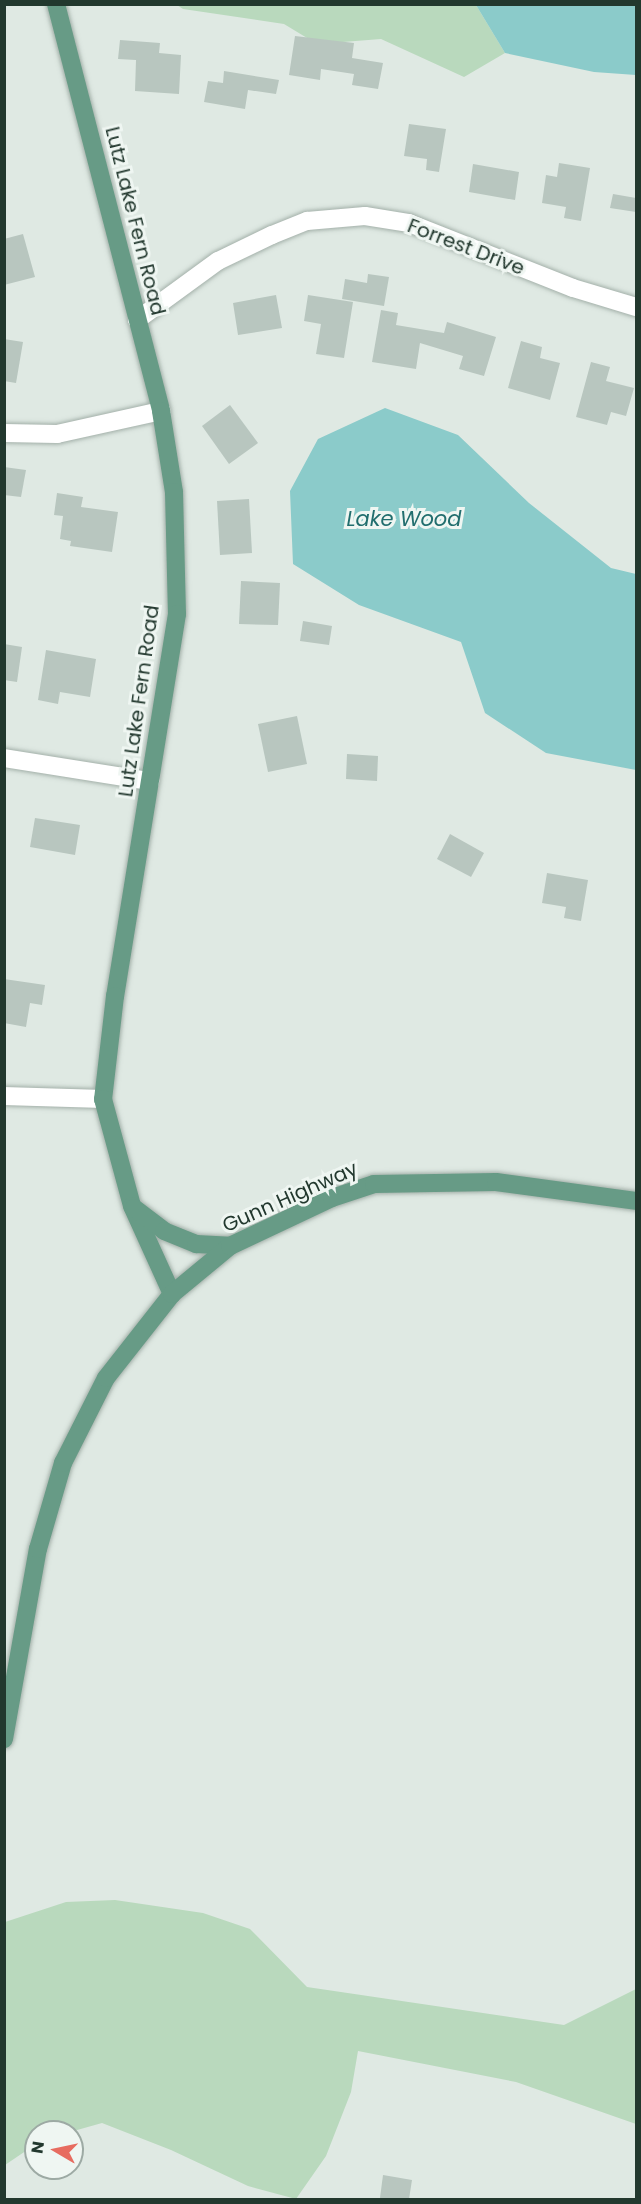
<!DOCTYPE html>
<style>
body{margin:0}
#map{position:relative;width:641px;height:2204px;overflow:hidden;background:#dfe9e3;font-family:Poppins,sans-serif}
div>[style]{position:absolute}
.green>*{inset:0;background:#b9d9bd}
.water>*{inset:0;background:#8bcbca}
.building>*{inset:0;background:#b8c6bf}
.roads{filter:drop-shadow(0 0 2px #a3b0a9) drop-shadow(0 0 2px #a3b0a9)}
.minor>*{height:18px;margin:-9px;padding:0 9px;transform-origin:9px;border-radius:9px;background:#fff}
.major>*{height:18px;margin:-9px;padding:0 9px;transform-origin:9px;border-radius:9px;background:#679b86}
span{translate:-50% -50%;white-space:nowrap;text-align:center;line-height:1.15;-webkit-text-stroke:6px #eff6f2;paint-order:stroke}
.street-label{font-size:20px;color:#22382e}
.water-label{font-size:21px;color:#216e6e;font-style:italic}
.frame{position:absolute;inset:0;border:6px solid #22382e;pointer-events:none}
.north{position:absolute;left:24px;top:2120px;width:60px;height:60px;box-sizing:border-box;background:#eff6f2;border:2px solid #9daaa4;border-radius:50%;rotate:279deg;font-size:16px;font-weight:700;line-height:24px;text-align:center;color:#22382e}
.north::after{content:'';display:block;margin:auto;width:21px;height:27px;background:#e76c60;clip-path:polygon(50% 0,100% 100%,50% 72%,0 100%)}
</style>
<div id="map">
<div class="green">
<i style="clip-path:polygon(177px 5px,476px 5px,505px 53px,464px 77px,381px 39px,317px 44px,284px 24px,183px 9px)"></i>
<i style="clip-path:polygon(115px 1900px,203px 1913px,250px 1929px,307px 1987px,564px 2025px,636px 1989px,636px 2124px,516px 2082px,358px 2051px,351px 2092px,326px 2156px,296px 2199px,248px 2186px,171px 2150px,102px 2123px,70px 2132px,36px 2132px,36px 2144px,5px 2165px,5px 1922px,66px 1902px)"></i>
</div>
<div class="water">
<i style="clip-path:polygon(476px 5px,636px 5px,636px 75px,594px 72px,505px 53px)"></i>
<i style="clip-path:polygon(385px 408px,458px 435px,529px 503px,611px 568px,636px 574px,636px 770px,546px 753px,485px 713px,461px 642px,359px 605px,293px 564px,290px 491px,318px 439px)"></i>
</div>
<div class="building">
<i style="clip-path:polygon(295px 36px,354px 43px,352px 58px,383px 63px,378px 89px,352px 85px,354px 74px,321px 69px,320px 80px,289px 75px)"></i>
<i style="clip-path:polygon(120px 40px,160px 43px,159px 53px,181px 55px,179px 94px,135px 91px,136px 60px,118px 59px)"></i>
<i style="clip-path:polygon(224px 71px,279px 80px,276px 94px,248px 90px,245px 109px,204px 102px,208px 81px,223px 83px)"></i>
<i style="clip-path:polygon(409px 124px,446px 129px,439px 172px,426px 170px,427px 159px,404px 156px)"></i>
<i style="clip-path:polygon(559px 163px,590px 168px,581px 221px,564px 218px,566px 207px,542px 203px,546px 175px,557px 177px)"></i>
<i style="clip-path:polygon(473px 164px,519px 172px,515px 200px,469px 192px)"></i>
<i style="clip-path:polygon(613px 194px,636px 198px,636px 212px,610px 208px)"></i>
<i style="clip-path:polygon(23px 234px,35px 277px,4px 285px,4px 239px)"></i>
<i style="clip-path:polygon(368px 274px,389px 277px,384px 306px,342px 299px,345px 279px,367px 283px)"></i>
<i style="clip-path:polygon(276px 295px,282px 328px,238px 335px,233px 303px)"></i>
<i style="clip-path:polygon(308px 295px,353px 302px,344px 358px,316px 354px,321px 324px,304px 321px)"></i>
<i style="clip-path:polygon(381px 310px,398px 313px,396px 325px,444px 333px,447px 322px,496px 337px,484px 376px,459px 369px,463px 356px,420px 343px,416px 369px,372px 362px)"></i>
<i style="clip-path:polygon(4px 339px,23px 342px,16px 383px,4px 381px)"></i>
<i style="clip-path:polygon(521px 341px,542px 347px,540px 358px,560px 363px,550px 400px,508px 388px)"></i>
<i style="clip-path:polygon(591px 362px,610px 367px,606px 381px,634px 388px,626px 416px,611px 412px,607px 425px,576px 417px)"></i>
<i style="clip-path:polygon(230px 405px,258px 443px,229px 464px,202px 426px)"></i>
<i style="clip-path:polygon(4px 467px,26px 470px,21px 497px,4px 495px)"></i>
<i style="clip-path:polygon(57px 493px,83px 497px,81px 507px,118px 512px,112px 552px,70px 546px,71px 541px,60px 539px,63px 516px,54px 515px)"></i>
<i style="clip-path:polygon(249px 499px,252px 553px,220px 555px,217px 501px)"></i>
<i style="clip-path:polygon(241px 581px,280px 583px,278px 625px,239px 624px)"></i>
<i style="clip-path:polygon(303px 621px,332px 626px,329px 645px,300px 641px)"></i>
<i style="clip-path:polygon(4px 644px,22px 647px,17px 682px,4px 680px)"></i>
<i style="clip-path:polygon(46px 650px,96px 659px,90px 697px,60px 692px,58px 704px,38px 700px)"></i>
<i style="clip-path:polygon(297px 716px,307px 764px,268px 772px,258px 724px)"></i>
<i style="clip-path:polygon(347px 754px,378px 756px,377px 781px,346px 779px)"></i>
<i style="clip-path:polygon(35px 818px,80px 825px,75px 855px,30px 847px)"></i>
<i style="clip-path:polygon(450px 834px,484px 853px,471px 877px,437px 859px)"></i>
<i style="clip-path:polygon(547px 873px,588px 880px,581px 921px,564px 918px,566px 907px,542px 903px)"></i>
<i style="clip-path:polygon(4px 979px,45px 985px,42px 1005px,30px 1003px,26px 1027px,4px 1023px)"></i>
<i style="clip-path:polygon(383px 2175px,412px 2180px,409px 2199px,380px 2198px)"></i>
</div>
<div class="roads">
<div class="minor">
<i style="left:137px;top:320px;width:100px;rotate:-36.1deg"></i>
<i style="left:218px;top:261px;width:60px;rotate:-25.7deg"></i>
<i style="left:272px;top:235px;width:38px;rotate:-22deg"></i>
<i style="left:307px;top:221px;width:58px;rotate:-4.9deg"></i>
<i style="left:365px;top:216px;width:45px;rotate:9deg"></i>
<i style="left:409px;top:223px;width:176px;rotate:21.6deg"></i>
<i style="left:573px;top:288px;width:66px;rotate:16.8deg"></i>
<i style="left:4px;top:433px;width:53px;rotate:1.1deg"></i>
<i style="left:57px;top:434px;width:107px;rotate:-12.5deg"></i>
<i style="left:4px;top:758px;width:148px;rotate:9deg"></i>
<i style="left:4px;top:1096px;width:99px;rotate:1.7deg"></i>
</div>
<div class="major">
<i style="left:56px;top:4px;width:420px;rotate:75.5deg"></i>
<i style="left:161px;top:411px;width:82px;rotate:80.9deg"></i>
<i style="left:174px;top:492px;width:122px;rotate:88.6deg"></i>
<i style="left:177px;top:614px;width:387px;rotate:99.2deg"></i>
<i style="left:115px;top:996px;width:104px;rotate:96.6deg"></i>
<i style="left:103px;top:1099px;width:111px;rotate:74.8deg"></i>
<i style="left:132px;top:1206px;width:97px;rotate:65.6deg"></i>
<i style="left:134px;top:1208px;width:38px;rotate:37deg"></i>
<i style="left:164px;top:1231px;width:35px;rotate:22deg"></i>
<i style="left:196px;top:1244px;width:34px;rotate:3deg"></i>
<i style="left:4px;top:1739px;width:193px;rotate:-79.9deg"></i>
<i style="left:38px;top:1549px;width:90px;rotate:-73.8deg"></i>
<i style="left:63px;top:1463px;width:95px;rotate:-63.2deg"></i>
<i style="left:106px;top:1378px;width:107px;rotate:-51.8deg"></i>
<i style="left:172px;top:1294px;width:75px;rotate:-39.6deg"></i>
<i style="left:230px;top:1246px;width:113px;rotate:-25.2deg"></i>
<i style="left:332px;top:1198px;width:44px;rotate:-18.4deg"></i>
<i style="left:374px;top:1184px;width:122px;rotate:-0.9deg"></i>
<i style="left:496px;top:1182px;width:141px;rotate:7.7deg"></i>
</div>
</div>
<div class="street-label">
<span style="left:135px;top:221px;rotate:76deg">Lutz Lake Fern Road</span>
<span style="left:466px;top:247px;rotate:21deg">Forrest Drive</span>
<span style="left:139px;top:701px;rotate:-82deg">Lutz Lake Fern Road</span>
<span style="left:290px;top:1197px;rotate:-24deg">Gunn Highway</span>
</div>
<div class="water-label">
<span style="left:404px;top:519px">Lake Wood</span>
</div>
<div class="frame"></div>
<div class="north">N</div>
</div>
